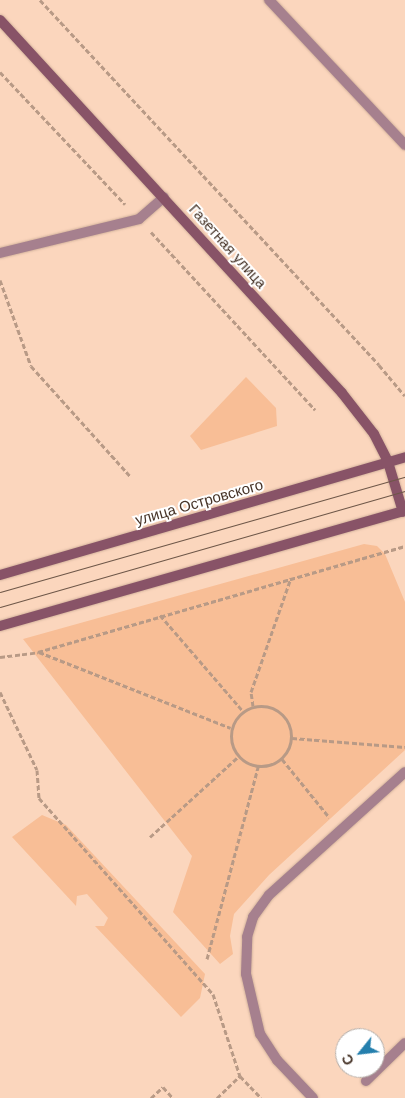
<!DOCTYPE html>
<meta charset="utf-8">
<style>
body{margin:0}
#map{position:relative;width:405px;height:1098px;overflow:hidden;background:#fbd6bd;font-family:Helvetica,sans-serif}
div>[style]{position:absolute}
.green>*{inset:0;background:#f8be96}
.path>*{height:3px;margin-top:-1.5px;transform-origin:0;background:repeating-linear-gradient(90deg,#b89a86 0 5px,transparent 0 7.5px)}
.path>.ring{margin:-1.5px;padding:0;box-sizing:content-box;background:none;border:3px solid #b89a86;border-radius:50%}
.roads{filter:drop-shadow(0 0 1px #d3b29c) drop-shadow(0 0 1px #d3b29c)}
.lane>*{height:10px;margin:-5px;padding:0 5px;transform-origin:5px;border-radius:5px;background:#a6808e}
.street>*{height:10px;margin:-5px;padding:0 5px;transform-origin:5px;border-radius:5px;background:#a6808e}
.secondary>*{height:10px;margin:-5px;padding:0 5px;transform-origin:5px;border-radius:5px;background:#885367}
.tram>*{height:1px;margin:-0.5px;padding:0 0.5px;transform-origin:0.5px;border-radius:0.5px;background:#6e5748}
span{translate:-50% -50%;white-space:nowrap;text-align:center;line-height:1.15;-webkit-text-stroke:4px #fff;paint-order:stroke}
.street-label{font-size:15px;color:#473428}
.north{position:absolute;left:335px;top:1028px;width:50px;height:50px;box-sizing:border-box;background:#fff;border:1px solid #b5aea9;border-radius:50%;rotate:241deg;font-size:14px;font-weight:700;line-height:20px;text-align:center;color:#473428}
.north::after{content:'';display:block;margin:auto;width:18px;height:22px;background:#247fad;clip-path:polygon(50% 0,100% 100%,50% 72%,0 100%)}
</style>
<div id="map">
<div class="green">
<i style="clip-path:polygon(246px 377px,276px 408px,277px 426px,201px 450px,190px 436px)"></i>
<i style="clip-path:polygon(364px 544px,377px 546px,385px 554px,405px 602px,405px 750px,269px 875px,234px 914px,230px 936px,233px 954px,220px 964px,173px 912px,192px 856px,23px 639px)"></i>
<i style="clip-path:polygon(42px 815px,66px 825px,205px 974px,200px 998px,181px 1017px,95px 926px,104px 926px,108px 918px,87px 894px,77px 896px,76px 906px,12px 837px)"></i>
</div>
<div class="path">
<i style="left:40px;top:0;width:498px;rotate:47.1deg"></i>
<i style="left:379px;top:365px;width:40px;rotate:50deg"></i>
<i style="left:0;top:72px;width:182px;rotate:46.6deg"></i>
<i style="left:151px;top:232px;width:242px;rotate:47.3deg"></i>
<i style="left:0;top:280px;width:91px;rotate:70.2deg"></i>
<i style="left:31px;top:366px;width:149px;rotate:48deg"></i>
<i style="left:160px;top:615px;width:127px;rotate:49.2deg"></i>
<i style="left:39px;top:652px;width:206px;rotate:21.6deg"></i>
<i style="left:0;top:657px;width:38px;rotate:-7deg"></i>
<i style="left:38px;top:652px;width:382px;rotate:-16.1deg"></i>
<i style="left:0;top:692px;width:86px;rotate:64.6deg"></i>
<i style="left:37px;top:770px;width:28px;rotate:86deg"></i>
<i style="left:39px;top:798px;width:262px;rotate:48.4deg"></i>
<i style="left:213px;top:994px;width:86px;rotate:71.8deg"></i>
<i style="left:240px;top:1076px;width:30px;rotate:46deg"></i>
<i class="ring" style="left:231px;top:706px;width:57px;height:57px"></i>
<i style="left:253px;top:706px;width:14px;rotate:-98deg"></i>
<i style="left:251px;top:692px;width:121px;rotate:-70.7deg"></i>
<i style="left:292px;top:738px;width:113px;rotate:4.6deg"></i>
<i style="left:282px;top:759px;width:75px;rotate:51deg"></i>
<i style="left:150px;top:837px;width:119px;rotate:-42.3deg"></i>
<i style="left:207px;top:959px;width:199px;rotate:-75.1deg"></i>
<i style="left:151px;top:1098px;width:16px;rotate:-43deg"></i>
<i style="left:163px;top:1087px;width:15px;rotate:48deg"></i>
<i style="left:217px;top:1098px;width:32px;rotate:-44deg"></i>
</div>
<div class="roads">
<div class="lane">
<i style="left:269px;top:0;width:199px;rotate:46.8deg"></i>
<i style="left:366px;top:1081px;width:54px;rotate:-44.3deg"></i>
</div>
<div class="street">
<i style="left:0;top:253px;width:143px;rotate:-13.7deg"></i>
<i style="left:139px;top:219px;width:33px;rotate:-41deg"></i>
<i style="left:313px;top:1098px;width:52px;rotate:-133.5deg"></i>
<i style="left:277px;top:1060px;width:31px;rotate:-123deg"></i>
<i style="left:260px;top:1034px;width:62px;rotate:-103.1deg"></i>
<i style="left:246px;top:974px;width:37px;rotate:-88deg"></i>
<i style="left:247px;top:937px;width:21px;rotate:-73deg"></i>
<i style="left:253px;top:917px;width:27px;rotate:-54deg"></i>
<i style="left:269px;top:895px;width:183px;rotate:-42.1deg"></i>
</div>
<div class="secondary">
<i style="left:0;top:20px;width:506px;rotate:47.48deg"></i>
<i style="left:342px;top:393px;width:52px;rotate:52deg"></i>
<i style="left:374px;top:434px;width:31px;rotate:63deg"></i>
<i style="left:388px;top:462px;width:52px;rotate:73.3deg"></i>
<i style="left:0;top:575px;width:422px;rotate:-16.2deg"></i>
<i style="left:0;top:626px;width:421px;rotate:-15.9deg"></i>
</div>
</div>
<div class="tram">
<i style="left:0;top:592px;width:421px;rotate:-15.9deg"></i>
<i style="left:0;top:607px;width:421px;rotate:-16deg"></i>
</div>
<div class="street-label">
<span style="left:228px;top:246px;rotate:48deg">Газетная улица</span>
<span style="left:199px;top:502px;rotate:-16deg">улица Островского</span>
</div>
<div class="north">С</div>
</div>
